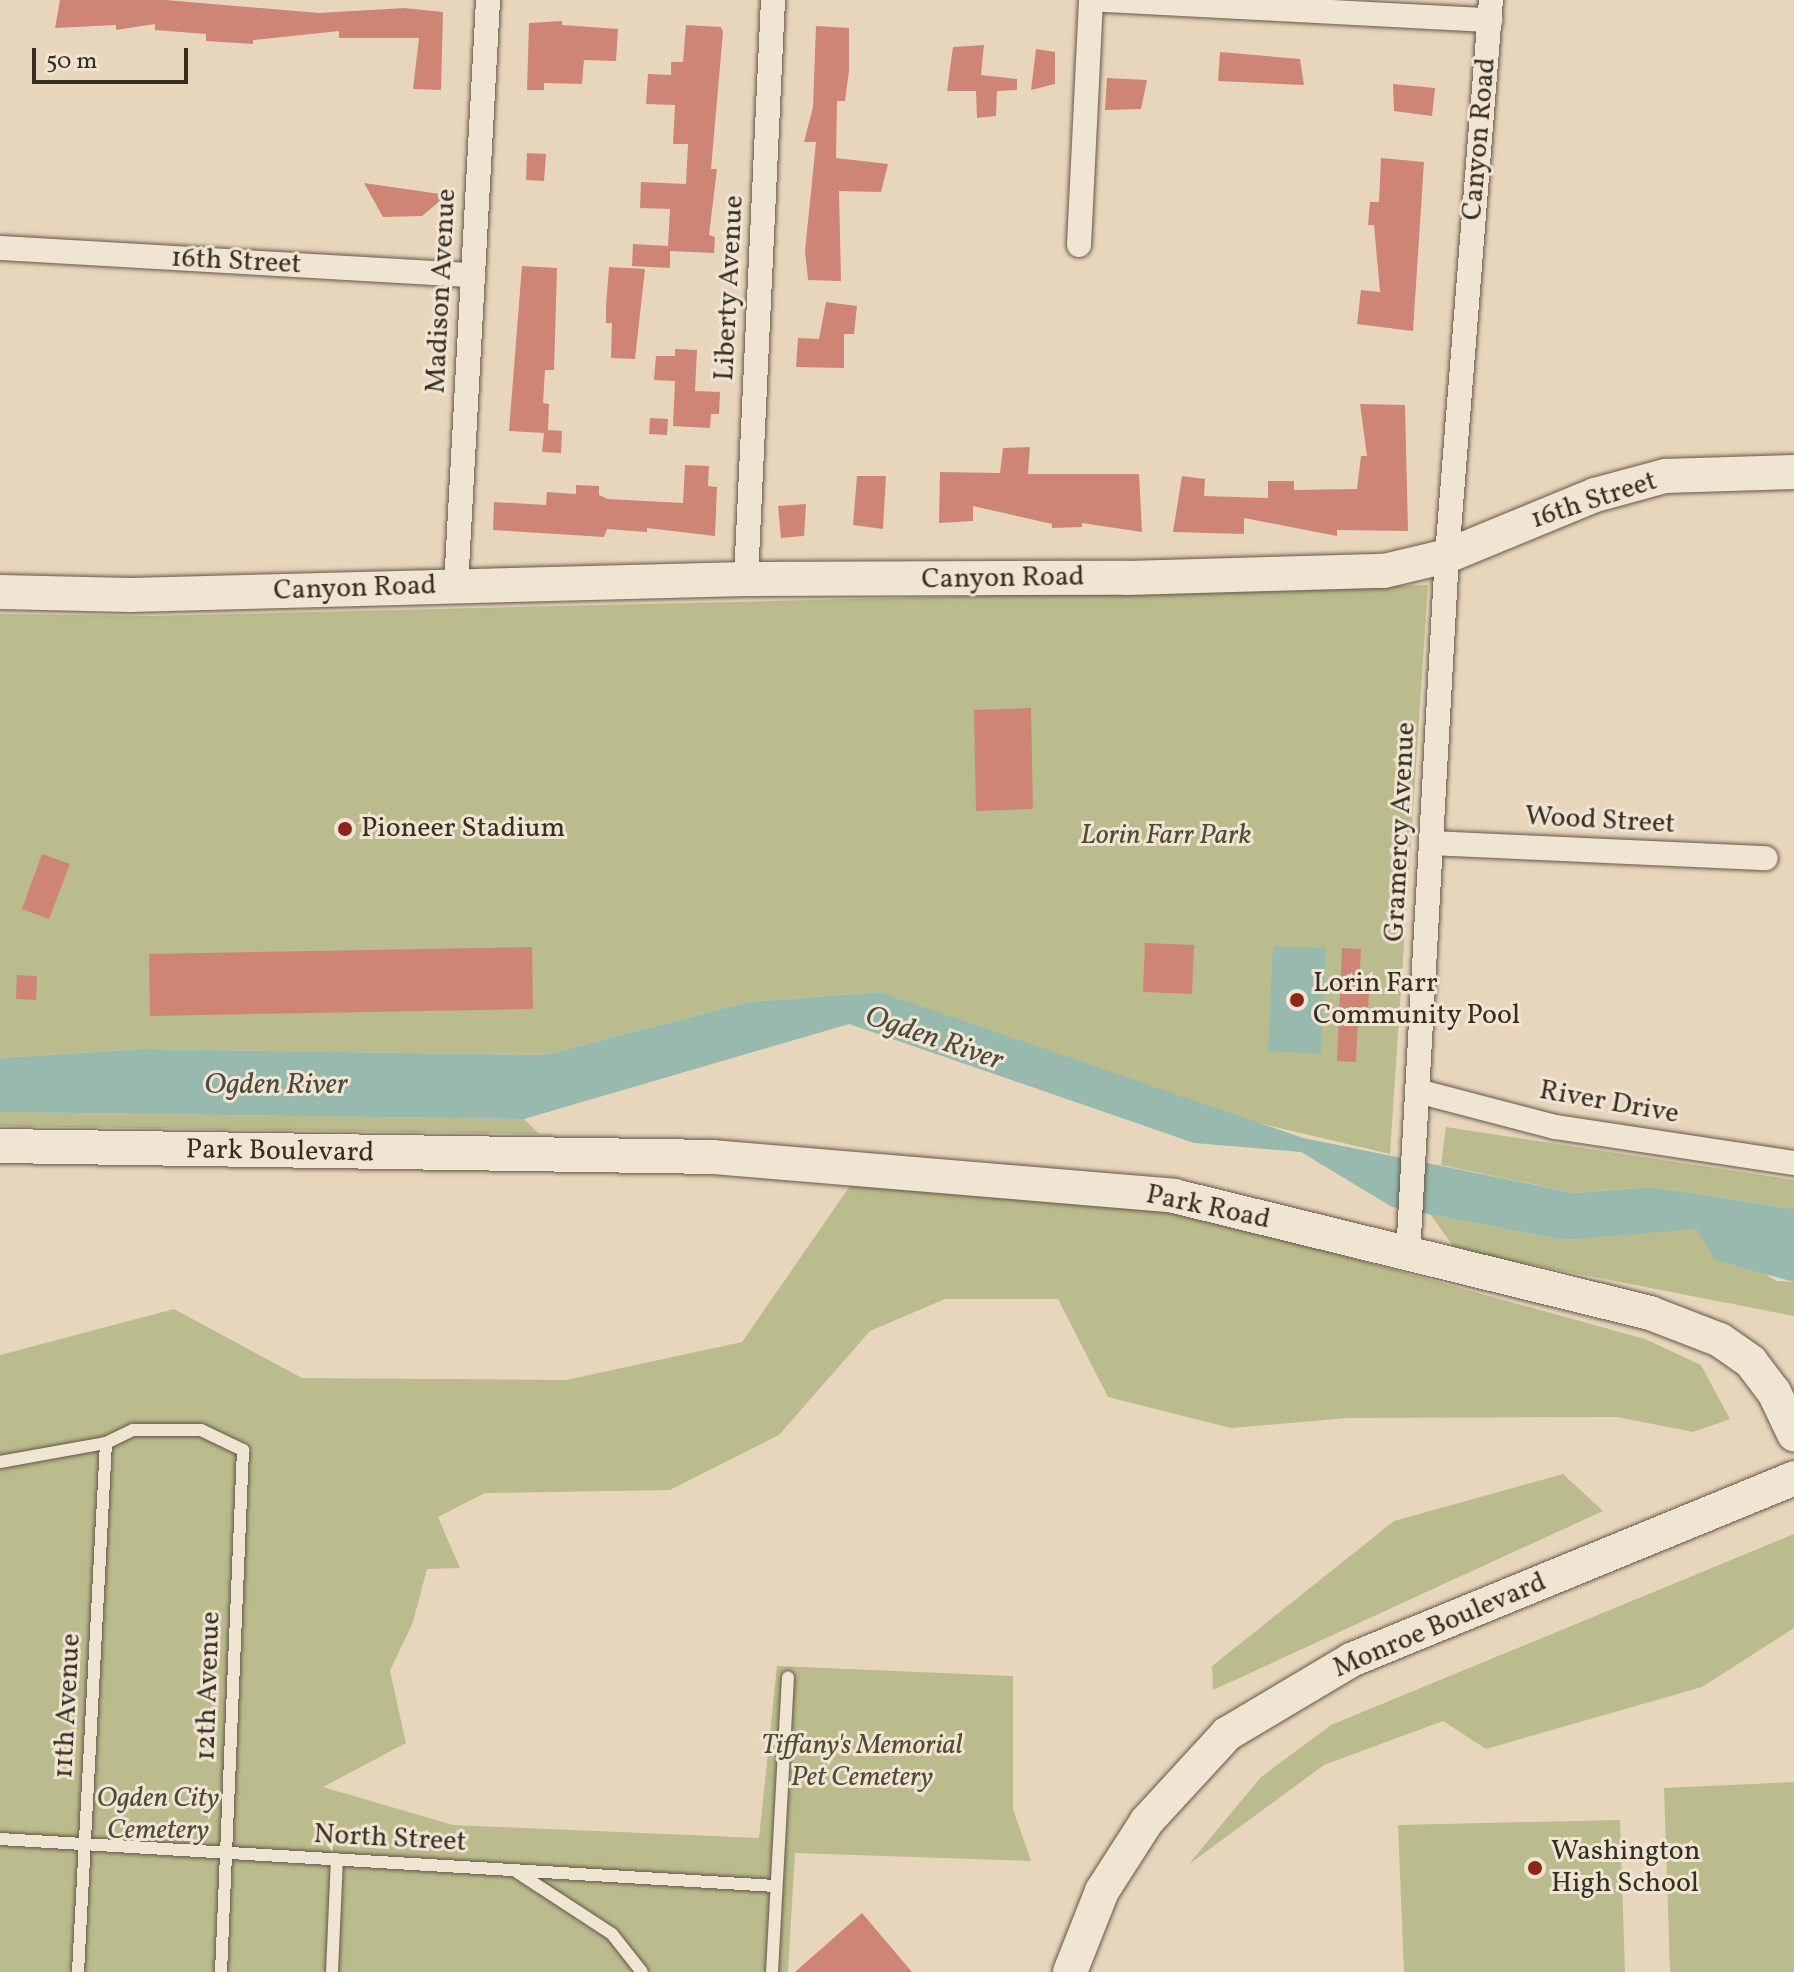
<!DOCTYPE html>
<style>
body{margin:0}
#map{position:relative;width:1794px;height:1972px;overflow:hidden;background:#e8d6bc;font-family:Vollkorn,serif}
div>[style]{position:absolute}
.green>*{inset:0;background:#bbbc8d}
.water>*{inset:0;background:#98b9ae}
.building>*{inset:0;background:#cf8576}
.roads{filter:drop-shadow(0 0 2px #635848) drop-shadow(0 0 2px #635848)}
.lane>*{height:12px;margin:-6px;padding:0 6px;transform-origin:6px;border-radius:6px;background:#f0e4d3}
.street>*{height:24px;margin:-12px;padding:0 12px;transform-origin:12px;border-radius:12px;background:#f0e4d3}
.secondary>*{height:34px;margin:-17px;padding:0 17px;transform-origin:17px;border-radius:17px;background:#f0e4d3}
.dots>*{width:22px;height:22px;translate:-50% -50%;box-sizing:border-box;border:4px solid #f0e4d3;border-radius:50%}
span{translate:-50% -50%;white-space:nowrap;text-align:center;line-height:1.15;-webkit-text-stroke:6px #f0e4d3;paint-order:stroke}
.street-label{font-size:28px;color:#372e22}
.poi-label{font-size:28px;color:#372e22}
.left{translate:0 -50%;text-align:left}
.park-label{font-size:28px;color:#514a37;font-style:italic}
.water-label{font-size:30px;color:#4a4a3e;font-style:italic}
.scale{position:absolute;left:32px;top:48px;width:156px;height:36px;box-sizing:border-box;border:4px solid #372e22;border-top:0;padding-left:10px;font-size:24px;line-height:28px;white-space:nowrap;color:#372e22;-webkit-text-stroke:6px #f0e4d3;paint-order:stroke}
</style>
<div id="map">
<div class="green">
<i style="clip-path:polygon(1428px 585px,1390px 1154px,1212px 1112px,880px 992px,748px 1002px,545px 1055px,143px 1049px,0 1058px,0 614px,152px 616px)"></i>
<i style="clip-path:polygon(0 1112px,524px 1119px,539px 1134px,0 1126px)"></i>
<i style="clip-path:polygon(1446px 1127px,1794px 1180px,1794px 1209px,1652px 1187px,1575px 1193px,1441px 1165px)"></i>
<i style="clip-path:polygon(852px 1183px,1174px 1209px,1645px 1339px,1701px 1365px,1730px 1419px,1693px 1432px,1617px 1417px,1348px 1418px,1231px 1428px,1108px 1397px,1058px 1299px,945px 1299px,870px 1331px,779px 1435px,670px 1490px,485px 1493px,438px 1517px,460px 1568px,427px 1569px,413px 1622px,390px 1671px,406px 1743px,323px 1787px,453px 1825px,759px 1838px,777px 1666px,1013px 1676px,1013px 1809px,1031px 1861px,795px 1853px,788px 1972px,0 1972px,0 1355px,174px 1309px,302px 1378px,566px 1380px,742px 1342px)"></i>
<i style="clip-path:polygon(1430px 1214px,1564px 1240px,1697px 1228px,1776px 1281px,1794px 1282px,1794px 1316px,1456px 1250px)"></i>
<i style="clip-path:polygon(1563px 1474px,1603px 1511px,1213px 1690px,1212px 1666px,1394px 1521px)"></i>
<i style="clip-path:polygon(1794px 1534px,1794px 1628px,1702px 1687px,1486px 1749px,1443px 1721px,1324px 1765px,1188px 1865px,1261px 1777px,1331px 1725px)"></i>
<i style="clip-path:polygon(1794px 1782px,1794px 1972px,1670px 1972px,1664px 1788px)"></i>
<i style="clip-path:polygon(1620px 1820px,1625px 1972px,1404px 1972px,1398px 1825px)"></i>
</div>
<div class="water">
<i style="clip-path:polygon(1273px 946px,1326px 948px,1321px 1054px,1268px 1051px)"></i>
<i style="clip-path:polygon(880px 992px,1303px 1138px,1575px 1193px,1652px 1187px,1794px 1209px,1794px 1282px,1715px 1260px,1697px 1229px,1564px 1240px,1392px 1207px,1301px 1152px,1194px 1143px,849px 1024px,524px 1119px,0 1112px,0 1058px,143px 1049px,545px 1055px,748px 1002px)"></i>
</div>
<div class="building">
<i style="clip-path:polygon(60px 0,166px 0,319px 13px,404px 8px,443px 12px,441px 90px,413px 89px,419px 38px,339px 38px,339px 31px,253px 40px,253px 44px,206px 41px,206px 34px,155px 30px,155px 24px,116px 30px,116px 25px,55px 28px)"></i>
<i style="clip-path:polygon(562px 21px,562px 25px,618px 29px,616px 61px,584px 60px,582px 84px,544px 83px,544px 90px,527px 90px,529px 23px)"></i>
<i style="clip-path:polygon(686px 25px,721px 27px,723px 32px,711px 169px,717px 169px,709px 235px,715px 237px,714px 253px,670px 251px,670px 268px,632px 266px,633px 244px,668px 246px,670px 209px,640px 208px,641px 182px,686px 184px,688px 144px,673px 144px,675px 105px,646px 104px,648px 74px,671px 75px,671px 62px,683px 62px)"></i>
<i style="clip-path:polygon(816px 26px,849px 28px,849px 71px,845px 101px,837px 101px,836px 158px,888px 164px,881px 192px,839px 191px,841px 281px,808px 280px,805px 251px,816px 142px,804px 142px,813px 107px)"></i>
<i style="clip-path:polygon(984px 45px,981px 75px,1017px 79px,1017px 90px,997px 91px,996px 116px,977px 118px,976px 91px,947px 91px,953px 47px)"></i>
<i style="clip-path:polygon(1036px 49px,1055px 52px,1055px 84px,1031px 90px)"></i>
<i style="clip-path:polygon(1220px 52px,1300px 59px,1304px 85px,1218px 81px)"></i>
<i style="clip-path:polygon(1107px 78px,1147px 80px,1141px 109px,1105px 110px)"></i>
<i style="clip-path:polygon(1393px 84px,1435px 88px,1432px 116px,1394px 111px)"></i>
<i style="clip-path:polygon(527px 153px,546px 154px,544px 181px,526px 180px)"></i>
<i style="clip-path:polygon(1381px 158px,1424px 162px,1413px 331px,1357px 324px,1361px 290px,1380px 292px,1374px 225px,1368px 225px,1370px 202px,1379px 202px)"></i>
<i style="clip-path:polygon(364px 183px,447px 195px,422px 216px,383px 217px)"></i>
<i style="clip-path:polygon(522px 266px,557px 268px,554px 370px,545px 370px,543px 403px,549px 404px,548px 430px,562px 431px,561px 453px,542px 452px,544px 433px,509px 431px)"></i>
<i style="clip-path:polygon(609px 267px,645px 269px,635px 359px,611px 358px,612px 323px,606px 323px,606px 306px)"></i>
<i style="clip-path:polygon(826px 302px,857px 306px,854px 334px,844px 334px,844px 368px,796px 367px,798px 338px,819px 339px)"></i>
<i style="clip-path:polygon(675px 349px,697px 350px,695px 391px,720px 392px,719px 414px,711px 414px,710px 428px,673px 426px,675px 381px,654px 380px,656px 356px,675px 356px)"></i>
<i style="clip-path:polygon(1360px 404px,1405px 405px,1408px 531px,1337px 530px,1337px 536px,1244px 518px,1244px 534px,1173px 532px,1182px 476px,1205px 479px,1204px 496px,1268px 498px,1268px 481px,1294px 481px,1294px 490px,1357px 489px,1361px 456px,1367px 456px)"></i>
<i style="clip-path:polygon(650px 418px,668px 419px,667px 435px,649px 434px)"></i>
<i style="clip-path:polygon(1030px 447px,1028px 474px,1139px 474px,1142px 532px,1082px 523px,1082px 527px,1052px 528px,1052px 524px,973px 506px,973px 521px,939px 523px,940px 472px,1000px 473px,1003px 448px)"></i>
<i style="clip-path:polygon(685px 465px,709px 466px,708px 486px,717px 487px,715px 536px,647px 528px,647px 532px,607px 529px,604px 537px,493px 530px,494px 502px,546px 505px,547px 492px,576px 494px,576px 485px,599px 486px,599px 495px,608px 499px,683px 503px)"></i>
<i style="clip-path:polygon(857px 476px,886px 476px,883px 529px,853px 525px)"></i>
<i style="clip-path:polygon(806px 504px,804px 536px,781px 538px,778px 506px)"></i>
<i style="clip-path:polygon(1031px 708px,1033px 809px,976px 811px,974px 710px)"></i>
<i style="clip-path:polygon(42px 854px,70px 864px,49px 919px,22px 909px)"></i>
<i style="clip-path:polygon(1145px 943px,1194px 945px,1192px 994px,1143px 992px)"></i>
<i style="clip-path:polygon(532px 947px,533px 1009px,150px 1016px,149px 954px)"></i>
<i style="clip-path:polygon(1342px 948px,1361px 949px,1359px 988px,1369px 988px,1368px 1018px,1358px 1017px,1356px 1062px,1337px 1061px)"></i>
<i style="clip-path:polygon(17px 975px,37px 976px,36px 1000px,16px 999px)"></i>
<i style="clip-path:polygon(862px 1913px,912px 1972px,795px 1972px)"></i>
</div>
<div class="roads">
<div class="lane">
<i style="left:0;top:1462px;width:108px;rotate:-10.2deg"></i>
<i style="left:106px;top:1443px;width:30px;rotate:-26deg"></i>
<i style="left:133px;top:1430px;width:68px"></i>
<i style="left:201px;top:1430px;width:47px;rotate:25.5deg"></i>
<i style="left:243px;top:1450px;width:522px;rotate:92.41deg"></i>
<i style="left:0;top:1839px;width:777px;rotate:3.47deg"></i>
<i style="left:517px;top:1872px;width:113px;rotate:33.1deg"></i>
<i style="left:612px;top:1934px;width:48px;rotate:51.7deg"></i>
<i style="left:78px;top:1972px;width:530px;rotate:-86.97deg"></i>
<i style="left:332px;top:1972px;width:113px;rotate:-87.5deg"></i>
<i style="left:772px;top:1972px;width:295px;rotate:-86.9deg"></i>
</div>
<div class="street">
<i style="left:1104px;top:0;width:387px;rotate:3deg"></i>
<i style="left:1079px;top:245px;width:245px;rotate:-87.2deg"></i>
<i style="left:0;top:248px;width:474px;rotate:3.3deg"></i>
<i style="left:746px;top:579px;width:580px;rotate:-87.33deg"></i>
<i style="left:456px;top:586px;width:587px;rotate:-86.87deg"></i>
<i style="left:1431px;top:843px;width:335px;rotate:2.6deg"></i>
<i style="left:1417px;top:1091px;width:143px;rotate:14.6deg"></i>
<i style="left:1555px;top:1127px;width:242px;rotate:8.6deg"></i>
<i style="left:1408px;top:1255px;width:700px;rotate:-86.81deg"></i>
<i style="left:1447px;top:556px;width:558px;rotate:-85.48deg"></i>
</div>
<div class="secondary">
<i style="left:0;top:592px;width:130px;rotate:1.3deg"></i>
<i style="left:130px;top:595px;width:616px;rotate:-1.49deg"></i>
<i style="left:746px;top:579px;width:381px;rotate:-0.2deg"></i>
<i style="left:1127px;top:578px;width:257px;rotate:-1.6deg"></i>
<i style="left:1384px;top:571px;width:65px;rotate:-13.4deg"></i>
<i style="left:1447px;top:556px;width:160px;rotate:-22.4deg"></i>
<i style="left:1595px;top:495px;width:73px;rotate:-15.2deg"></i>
<i style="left:1665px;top:476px;width:129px;rotate:-1.8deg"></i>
<i style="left:0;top:1146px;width:713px;rotate:0.88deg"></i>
<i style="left:713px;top:1157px;width:463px;rotate:4.8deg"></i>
<i style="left:1174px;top:1196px;width:490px;rotate:13.8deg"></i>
<i style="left:1650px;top:1313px;width:75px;rotate:21.1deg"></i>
<i style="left:1720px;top:1340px;width:38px;rotate:35deg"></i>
<i style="left:1751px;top:1362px;width:38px;rotate:53deg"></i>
<i style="left:1774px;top:1392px;width:47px;rotate:64.5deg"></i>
<i style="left:1070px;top:1972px;width:87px;rotate:-68.4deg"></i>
<i style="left:1102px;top:1891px;width:83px;rotate:-57.3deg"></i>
<i style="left:1147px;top:1821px;width:118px;rotate:-47.4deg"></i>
<i style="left:1227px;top:1734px;width:144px;rotate:-30.8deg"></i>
<i style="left:1351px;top:1660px;width:479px;rotate:-22.3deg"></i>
</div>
</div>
<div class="dots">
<i style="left:345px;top:829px;background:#8f2418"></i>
<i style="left:1297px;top:1000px;background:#8f2418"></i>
<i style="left:1535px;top:1868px;background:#8f2418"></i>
</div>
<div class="street-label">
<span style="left:1480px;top:139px;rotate:-85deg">Canyon Road</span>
<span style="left:236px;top:262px;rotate:3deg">16th Street</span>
<span style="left:730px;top:288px;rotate:-87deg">Liberty Avenue</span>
<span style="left:442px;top:291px;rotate:-87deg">Madison Avenue</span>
<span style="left:1594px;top:501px;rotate:-18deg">16th Street</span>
<span style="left:1003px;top:579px;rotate:-1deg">Canyon Road</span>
<span style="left:355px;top:589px;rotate:-2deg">Canyon Road</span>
<span style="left:1600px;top:821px;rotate:3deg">Wood Street</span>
<span style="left:1401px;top:832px;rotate:-87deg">Gramercy Avenue</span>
<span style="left:1609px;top:1103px;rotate:10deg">River Drive</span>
<span style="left:280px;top:1152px;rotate:1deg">Park Boulevard</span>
<span style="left:1208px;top:1208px;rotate:12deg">Park Road</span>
<span style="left:1440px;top:1626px;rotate:-23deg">Monroe Boulevard</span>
<span style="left:209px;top:1686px;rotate:-88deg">12th Avenue</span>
<span style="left:68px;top:1706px;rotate:-87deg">11th Avenue</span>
<span style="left:390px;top:1839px;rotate:3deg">North Street</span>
</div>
<div class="poi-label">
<span class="left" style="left:361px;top:829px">Pioneer Stadium</span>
<span class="left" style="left:1313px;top:1000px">Lorin Farr<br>Community Pool</span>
<span class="left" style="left:1551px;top:1868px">Washington<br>High School</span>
</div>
<div class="park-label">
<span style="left:1166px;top:836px">Lorin Farr Park</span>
<span style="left:862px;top:1762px">Tiffany's Memorial<br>Pet Cemetery</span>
<span style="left:158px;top:1815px">Ogden City<br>Cemetery</span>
</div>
<div class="water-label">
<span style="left:934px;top:1039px;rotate:19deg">Ogden River</span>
<span style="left:276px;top:1085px">Ogden River</span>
</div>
<div class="scale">50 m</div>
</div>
